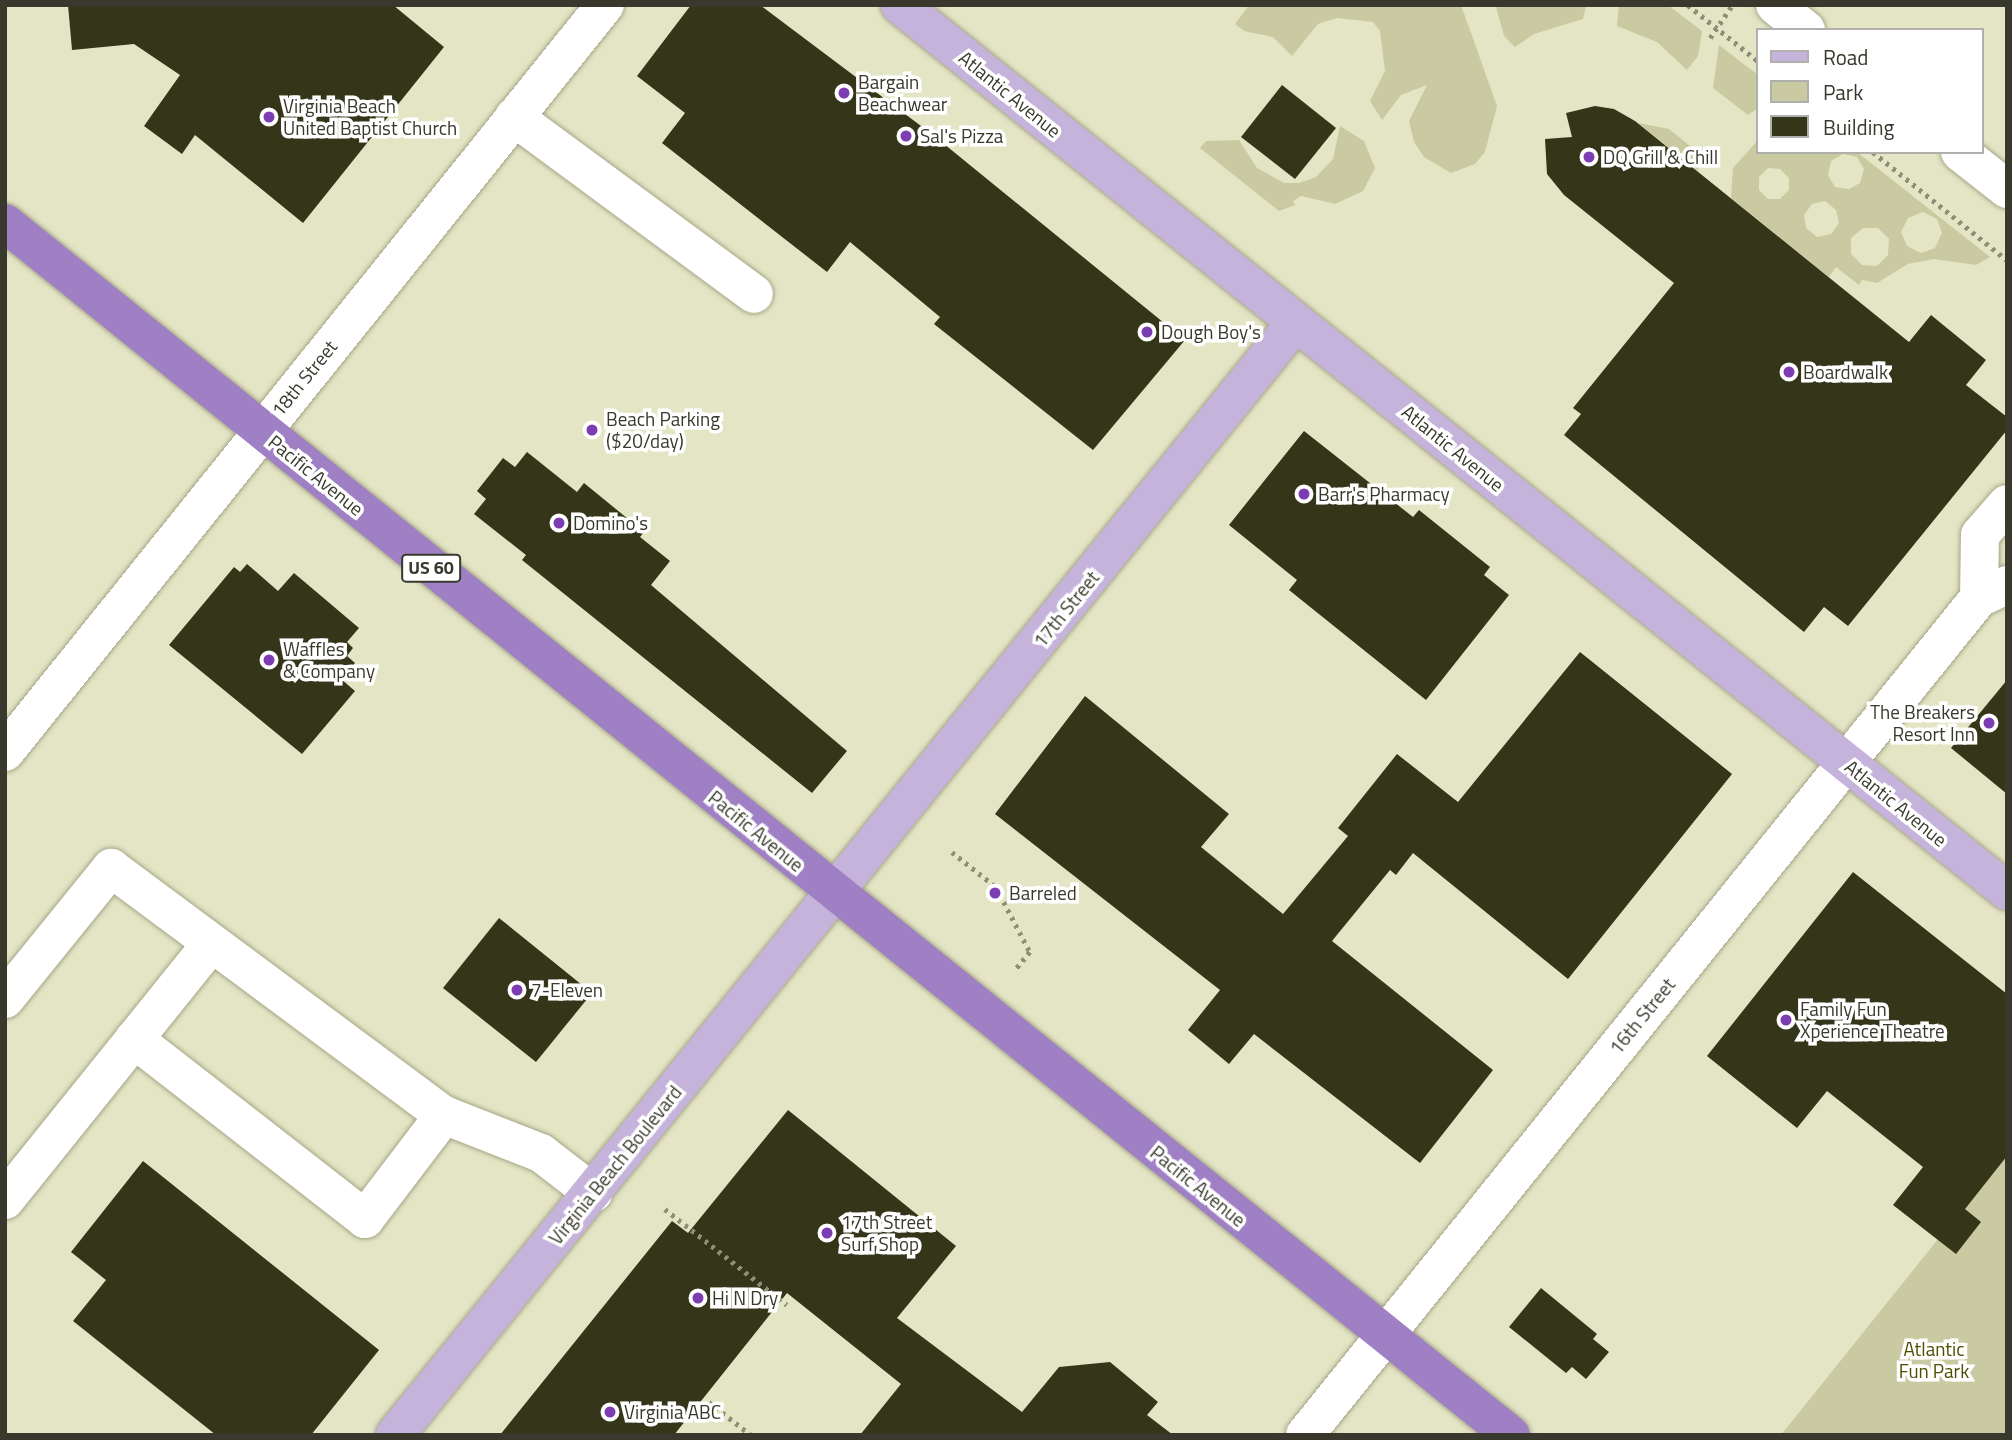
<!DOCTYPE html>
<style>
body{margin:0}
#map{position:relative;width:2012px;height:1440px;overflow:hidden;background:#e4e5c5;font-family:"Titillium Web",sans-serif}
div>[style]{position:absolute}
.green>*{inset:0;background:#c9caa1}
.building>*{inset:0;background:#35351a}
.path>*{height:4.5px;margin-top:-2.25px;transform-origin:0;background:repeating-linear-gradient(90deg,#8e8f79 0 3.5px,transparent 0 8.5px)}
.roads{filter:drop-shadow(0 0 2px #a6a788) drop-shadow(0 0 2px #a6a788)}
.minor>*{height:38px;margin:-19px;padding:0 19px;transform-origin:19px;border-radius:19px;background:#fff}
.major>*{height:38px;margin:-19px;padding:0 19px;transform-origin:19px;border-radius:19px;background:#c6b3dc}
.highway>*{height:38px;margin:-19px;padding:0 19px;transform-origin:19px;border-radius:19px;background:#a080c4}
.dots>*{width:19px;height:19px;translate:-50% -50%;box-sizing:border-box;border:4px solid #fff;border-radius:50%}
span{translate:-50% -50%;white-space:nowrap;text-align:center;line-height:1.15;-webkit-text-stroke:7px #fff;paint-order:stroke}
.shield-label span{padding:2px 5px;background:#fff;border:2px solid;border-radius:5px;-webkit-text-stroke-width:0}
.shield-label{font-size:18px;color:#38392c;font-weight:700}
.poi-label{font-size:19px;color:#38392c}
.left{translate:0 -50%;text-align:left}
.right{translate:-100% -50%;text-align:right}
.street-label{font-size:19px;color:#38392c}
.park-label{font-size:19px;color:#4f4e00}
.frame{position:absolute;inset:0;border:7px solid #38392c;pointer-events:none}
.legend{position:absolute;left:1756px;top:28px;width:228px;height:126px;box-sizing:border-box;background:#fff;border:2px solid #afb0ab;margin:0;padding:9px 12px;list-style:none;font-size:21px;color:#38392c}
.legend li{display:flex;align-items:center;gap:14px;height:35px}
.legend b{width:35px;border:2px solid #afb0ab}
</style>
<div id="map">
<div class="green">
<i style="clip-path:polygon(1249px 5px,1461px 5px,1497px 106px,1485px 152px,1475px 164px,1451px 173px,1424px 157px,1414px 142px,1409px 121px,1427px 85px,1401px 95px,1382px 120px,1370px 101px,1385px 71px,1380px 31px,1373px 22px,1337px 18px,1318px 24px,1292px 56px,1273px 37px,1244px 31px,1235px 24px)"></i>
<i style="clip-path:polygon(1619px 5px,1668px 5px,1702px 31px,1698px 56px,1687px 70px,1657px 42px,1617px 26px)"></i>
<i style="clip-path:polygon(1586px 6px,1583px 19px,1534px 34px,1515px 47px,1504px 36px,1496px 7px)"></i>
<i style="clip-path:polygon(1719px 45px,1758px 75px,1758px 108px,1748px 115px,1713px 88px)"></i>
<i style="clip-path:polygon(1638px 123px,1669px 129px,1699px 153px,1698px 171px)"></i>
<i style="clip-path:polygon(1340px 126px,1364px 141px,1375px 168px,1363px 191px,1335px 204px,1301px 196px,1293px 201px,1295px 205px,1279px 211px,1200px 148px,1206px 141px,1239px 140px,1257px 168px,1284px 183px,1299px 183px,1316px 177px,1333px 159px)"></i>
<i style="clip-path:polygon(evenodd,1758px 140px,1758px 152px,1857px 152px,1990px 257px,1976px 265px,1934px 259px,1908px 264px,1877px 283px,1862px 280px,1859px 285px,1836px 267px,1829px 277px,1731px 198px,1733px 168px,1758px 140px,1843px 154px,1857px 157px,1864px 169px,1860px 183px,1849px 189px,1835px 187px,1828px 175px,1831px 161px,1843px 154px,1758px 140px,1768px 168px,1780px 169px,1789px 178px,1789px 190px,1780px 199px,1768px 199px,1759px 190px,1759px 177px,1768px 168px,1758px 140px,1825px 201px,1836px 210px,1839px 223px,1831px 234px,1817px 237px,1806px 228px,1804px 215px,1812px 204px,1825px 201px,1758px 140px,1923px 212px,1937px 219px,1942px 233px,1935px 248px,1921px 253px,1907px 246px,1901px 232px,1908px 218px,1923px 212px,1758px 140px,1863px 228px,1878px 228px,1889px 239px,1888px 255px,1877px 266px,1862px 265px,1851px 254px,1851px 238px,1863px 228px)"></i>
<i style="clip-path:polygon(2007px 1153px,2007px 1435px,1781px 1435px)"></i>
</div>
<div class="building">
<i style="clip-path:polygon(68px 5px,393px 5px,444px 47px,303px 223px,195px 135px,182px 154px,144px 126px,180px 75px,134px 44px,72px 50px)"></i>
<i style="clip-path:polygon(691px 5px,760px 5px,933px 135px,1185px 340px,1093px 450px,934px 324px,940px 317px,850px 242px,827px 272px,662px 143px,685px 113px,637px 76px)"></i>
<i style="clip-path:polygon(1282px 85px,1336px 128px,1295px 179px,1241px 137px)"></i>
<i style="clip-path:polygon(1595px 106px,1614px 109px,1635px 121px,1909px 342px,1931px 315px,1986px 360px,1966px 385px,2007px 417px,2007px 430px,1848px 626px,1824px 607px,1804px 632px,1564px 435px,1581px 414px,1573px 408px,1674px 283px,1564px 195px,1547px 174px,1545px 139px,1572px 137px,1566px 113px)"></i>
<i style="clip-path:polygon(1304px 431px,1413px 517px,1419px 510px,1490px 567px,1484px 575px,1509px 595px,1426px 700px,1289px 590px,1297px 580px,1229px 525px)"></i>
<i style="clip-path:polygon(527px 452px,577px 492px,584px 483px,644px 532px,640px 537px,670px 561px,651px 585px,847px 751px,812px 793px,522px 560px,526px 555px,474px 514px,486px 499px,477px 491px,503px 458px,515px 467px)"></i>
<i style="clip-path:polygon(247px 564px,278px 591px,294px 573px,359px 628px,347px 642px,353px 648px,347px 656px,355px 663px,341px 679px,355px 691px,302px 754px,169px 645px,234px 567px,240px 572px)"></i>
<i style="clip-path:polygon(1580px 652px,1732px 774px,1568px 979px,1413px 853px,1396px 875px,1390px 870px,1332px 941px,1493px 1070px,1420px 1163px,1254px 1034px,1229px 1064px,1188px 1030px,1220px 990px,995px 814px,1085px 696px,1229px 814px,1201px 847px,1283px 914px,1348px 836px,1338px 828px,1397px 754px,1458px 802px)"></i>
<i style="clip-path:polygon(2007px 680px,2007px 794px,1951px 748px)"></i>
<i style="clip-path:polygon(1853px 872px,2007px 994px,2007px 1156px,1965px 1209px,1981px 1222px,1956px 1254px,1893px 1205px,1923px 1167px,1827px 1091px,1797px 1128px,1707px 1056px)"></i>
<i style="clip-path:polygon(499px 918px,592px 993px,536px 1062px,443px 988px)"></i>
<i style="clip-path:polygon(788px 1110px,956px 1246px,897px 1318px,1022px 1412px,1059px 1367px,1110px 1362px,1158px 1402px,1147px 1415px,1173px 1435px,860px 1435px,901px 1384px,787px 1293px,674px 1435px,500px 1435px,672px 1221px,688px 1233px)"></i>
<i style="clip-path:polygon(143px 1161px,379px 1350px,311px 1435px,216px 1435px,73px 1321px,106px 1280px,71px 1252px)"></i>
<i style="clip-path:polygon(1541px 1288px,1597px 1334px,1593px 1339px,1609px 1352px,1586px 1379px,1572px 1367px,1566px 1373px,1509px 1327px)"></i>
</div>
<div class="path">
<i style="left:1688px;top:5px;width:90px;rotate:38.7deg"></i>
<i style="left:1710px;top:38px;width:40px;rotate:-56deg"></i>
<i style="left:1873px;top:152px;width:172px;rotate:38.9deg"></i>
<i style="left:952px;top:852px;width:56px;rotate:38.5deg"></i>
<i style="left:996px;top:887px;width:73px;rotate:62.4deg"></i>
<i style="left:1030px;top:952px;width:21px;rotate:129deg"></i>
<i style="left:665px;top:1209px;width:155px;rotate:38.2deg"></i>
<i style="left:709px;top:1402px;width:53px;rotate:38.2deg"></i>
</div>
<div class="roads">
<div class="minor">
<i style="left:1775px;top:5px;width:40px;rotate:39deg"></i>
<i style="left:514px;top:117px;width:298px;rotate:36.4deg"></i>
<i style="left:1960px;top:152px;width:60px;rotate:38.2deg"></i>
<i style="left:1979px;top:598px;width:63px;rotate:-89.1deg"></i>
<i style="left:1980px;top:535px;width:41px;rotate:-48.9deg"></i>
<i style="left:5px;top:752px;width:958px;rotate:-51.23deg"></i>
<i style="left:5px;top:999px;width:169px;rotate:-51deg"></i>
<i style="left:111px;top:868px;width:415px;rotate:36.6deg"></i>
<i style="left:444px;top:1115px;width:104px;rotate:21.4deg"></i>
<i style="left:541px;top:1153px;width:66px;rotate:37.6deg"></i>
<i style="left:134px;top:1039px;width:293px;rotate:37.9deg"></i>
<i style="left:365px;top:1219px;width:131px;rotate:-52.8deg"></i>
<i style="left:5px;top:1200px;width:329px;rotate:-51.2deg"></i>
<i style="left:1305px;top:1435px;width:1075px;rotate:-51.16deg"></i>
<i style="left:1979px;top:598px;width:31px;rotate:-25deg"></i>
</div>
<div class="major">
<i style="left:900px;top:5px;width:1418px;rotate:38.67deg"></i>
<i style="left:395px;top:1435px;width:1432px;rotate:-51.01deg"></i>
</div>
<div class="highway">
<i style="left:5px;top:223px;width:1933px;rotate:38.83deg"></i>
</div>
</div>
<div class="dots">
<i style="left:844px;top:93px;background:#7c3db2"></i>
<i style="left:269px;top:117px;background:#7c3db2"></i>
<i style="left:906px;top:136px;background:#7c3db2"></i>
<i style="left:1589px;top:157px;background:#7c3db2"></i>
<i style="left:1147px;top:332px;background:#7c3db2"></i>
<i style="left:1789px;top:372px;background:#7c3db2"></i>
<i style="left:592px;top:430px;background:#7c3db2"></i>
<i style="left:1304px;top:494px;background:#7c3db2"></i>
<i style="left:559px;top:523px;background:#7c3db2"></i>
<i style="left:269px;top:660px;background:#7c3db2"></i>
<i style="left:1989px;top:723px;background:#7c3db2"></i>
<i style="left:995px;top:893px;background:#7c3db2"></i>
<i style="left:517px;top:990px;background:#7c3db2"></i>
<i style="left:1786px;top:1020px;background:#7c3db2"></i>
<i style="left:827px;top:1233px;background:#7c3db2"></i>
<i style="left:698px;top:1298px;background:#7c3db2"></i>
<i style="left:610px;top:1412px;background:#7c3db2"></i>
</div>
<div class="shield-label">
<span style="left:431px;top:568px">US 60</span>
</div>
<div class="poi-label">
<span class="left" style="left:858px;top:93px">Bargain<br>Beachwear</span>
<span class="left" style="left:283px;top:117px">Virginia Beach<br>United Baptist Church</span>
<span class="left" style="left:920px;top:136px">Sal's Pizza</span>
<span class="left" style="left:1603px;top:157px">DQ Grill &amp; Chill</span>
<span class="left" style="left:1161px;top:332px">Dough Boy's</span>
<span class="left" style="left:1803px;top:372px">Boardwalk</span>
<span class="left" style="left:606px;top:430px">Beach Parking<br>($20/day)</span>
<span class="left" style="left:1318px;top:494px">Barr's Pharmacy</span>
<span class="left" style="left:573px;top:523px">Domino's</span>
<span class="left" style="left:283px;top:660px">Waffles<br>&amp; Company</span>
<span class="right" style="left:1975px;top:723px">The Breakers<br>Resort Inn</span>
<span class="left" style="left:1009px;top:893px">Barreled</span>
<span class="left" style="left:531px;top:990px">7-Eleven</span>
<span class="left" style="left:1800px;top:1020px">Family Fun<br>Xperience Theatre</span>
<span class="left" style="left:841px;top:1233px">17th Street<br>Surf Shop</span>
<span class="left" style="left:712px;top:1298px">Hi N Dry</span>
<span class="left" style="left:624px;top:1412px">Virginia ABC</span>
</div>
<div class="street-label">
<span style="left:1010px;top:94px;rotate:39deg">Atlantic Avenue</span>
<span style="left:304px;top:378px;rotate:-51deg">18th Street</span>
<span style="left:1453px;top:448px;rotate:39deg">Atlantic Avenue</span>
<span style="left:316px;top:475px;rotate:39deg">Pacific Avenue</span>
<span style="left:1066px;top:609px;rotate:-51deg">17th Street</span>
<span style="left:1896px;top:803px;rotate:39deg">Atlantic Avenue</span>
<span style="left:756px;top:831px;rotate:39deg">Pacific Avenue</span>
<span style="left:1642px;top:1016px;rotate:-51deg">16th Street</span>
<span style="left:615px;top:1165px;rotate:-51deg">Virginia Beach Boulevard</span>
<span style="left:1198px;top:1186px;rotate:39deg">Pacific Avenue</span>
</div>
<div class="park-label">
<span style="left:1934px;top:1360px">Atlantic<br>Fun Park</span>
</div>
<div class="frame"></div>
<ul class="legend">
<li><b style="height:9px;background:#c6b3dc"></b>Road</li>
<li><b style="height:19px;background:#c9caa1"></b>Park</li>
<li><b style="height:19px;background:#35351a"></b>Building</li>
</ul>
</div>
